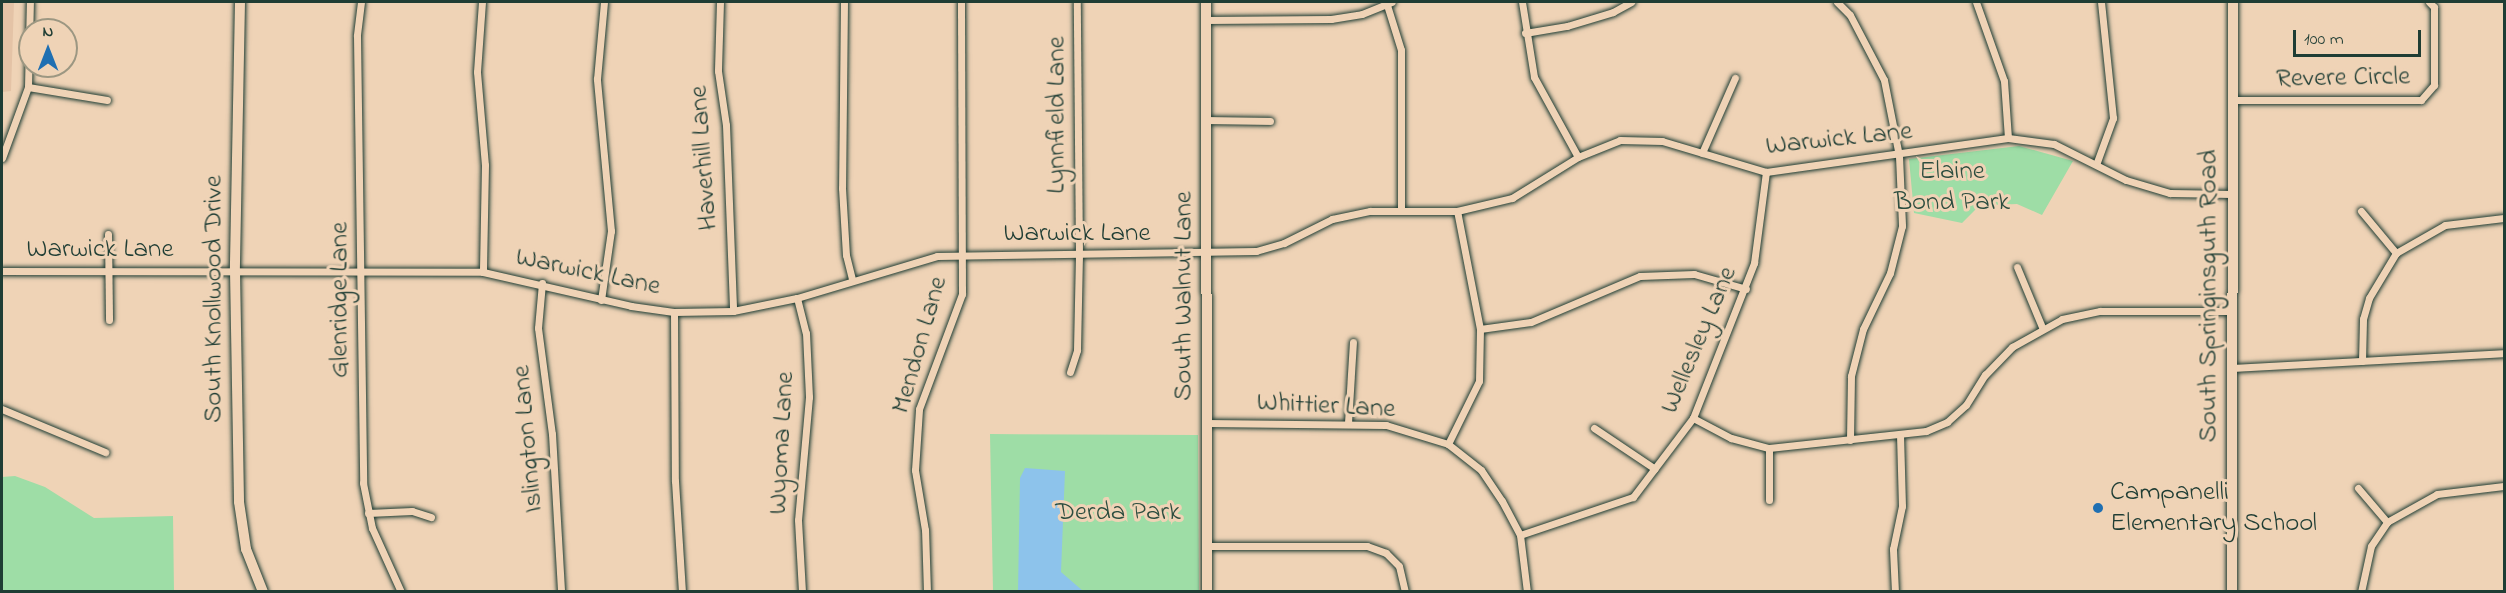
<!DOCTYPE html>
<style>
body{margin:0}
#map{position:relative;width:2506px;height:593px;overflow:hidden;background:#efd3b6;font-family:"Indie Flower",sans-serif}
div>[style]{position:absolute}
.built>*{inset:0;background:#e4c3a6}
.green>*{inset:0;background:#9edda6}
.water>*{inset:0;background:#8dc3eb}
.roads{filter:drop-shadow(0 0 2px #1f3d34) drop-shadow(0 0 2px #1f3d34)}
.street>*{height:7px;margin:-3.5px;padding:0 3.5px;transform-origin:3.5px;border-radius:3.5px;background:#efd3b6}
.secondary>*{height:10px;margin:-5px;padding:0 5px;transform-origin:5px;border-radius:5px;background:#efd3b6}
.dots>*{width:16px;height:16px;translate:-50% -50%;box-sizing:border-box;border:3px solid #efd3b6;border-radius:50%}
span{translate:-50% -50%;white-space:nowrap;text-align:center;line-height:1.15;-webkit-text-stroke:6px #efd3b6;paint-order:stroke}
.street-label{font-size:27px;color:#1f3d34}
.park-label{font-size:27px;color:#2c4d3f}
.poi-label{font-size:27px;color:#1f3d34}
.left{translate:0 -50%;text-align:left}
.frame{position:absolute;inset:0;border:3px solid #1f3d34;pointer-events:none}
.north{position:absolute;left:18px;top:18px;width:60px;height:60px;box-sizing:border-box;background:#efd3b6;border:2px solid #9c9782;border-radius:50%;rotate:0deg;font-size:16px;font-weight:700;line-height:24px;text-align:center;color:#1f3d34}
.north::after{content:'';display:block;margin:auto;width:21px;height:27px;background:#1f6fb2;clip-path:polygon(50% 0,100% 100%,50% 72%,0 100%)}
.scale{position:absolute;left:2293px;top:30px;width:128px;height:27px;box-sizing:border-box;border:3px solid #1f3d34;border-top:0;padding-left:8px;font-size:18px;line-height:21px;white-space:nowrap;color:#1f3d34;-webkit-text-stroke:4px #efd3b6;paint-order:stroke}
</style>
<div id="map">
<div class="built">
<i style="clip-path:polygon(2px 2px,14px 2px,11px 91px,2px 92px)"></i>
</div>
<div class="green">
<i style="clip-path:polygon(2019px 146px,2073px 161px,2042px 215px,2017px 204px,1993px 205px,1975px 210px,1962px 223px,1914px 213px,1909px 159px)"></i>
<i style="clip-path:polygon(990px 434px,1198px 435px,1199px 591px,993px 591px)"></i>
<i style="clip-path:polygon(15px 476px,45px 487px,94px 518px,173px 516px,174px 591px,2px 591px,2px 477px)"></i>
</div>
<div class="water">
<i style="clip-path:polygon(1025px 468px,1065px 471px,1061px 572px,1083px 591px,1018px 591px,1020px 478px)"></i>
</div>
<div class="roads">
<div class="street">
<i style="left:361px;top:2px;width:34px;rotate:97deg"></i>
<i style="left:357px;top:36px;width:447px;rotate:89.2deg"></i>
<i style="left:363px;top:483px;width:46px;rotate:78.7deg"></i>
<i style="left:372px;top:528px;width:70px;rotate:65.6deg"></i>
<i style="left:482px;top:2px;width:70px;rotate:94.1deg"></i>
<i style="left:477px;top:72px;width:93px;rotate:85.1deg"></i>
<i style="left:485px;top:165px;width:107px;rotate:91.1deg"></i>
<i style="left:720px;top:2px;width:69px;rotate:91.7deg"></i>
<i style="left:718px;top:71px;width:55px;rotate:81.6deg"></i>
<i style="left:726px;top:125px;width:186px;rotate:87.8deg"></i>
<i style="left:844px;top:2px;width:186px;rotate:90.6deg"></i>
<i style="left:842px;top:188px;width:67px;rotate:86.6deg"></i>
<i style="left:846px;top:255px;width:25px;rotate:76deg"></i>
<i style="left:1522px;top:2px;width:76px;rotate:80.9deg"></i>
<i style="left:1534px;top:77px;width:91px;rotate:61.2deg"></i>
<i style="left:1837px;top:2px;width:18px;rotate:45deg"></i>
<i style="left:1850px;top:15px;width:73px;rotate:62.4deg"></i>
<i style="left:1884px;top:80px;width:77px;rotate:78.8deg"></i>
<i style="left:1899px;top:156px;width:70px;rotate:87.5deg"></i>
<i style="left:1902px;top:226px;width:49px;rotate:104.3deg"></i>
<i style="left:1890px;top:273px;width:62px;rotate:115.7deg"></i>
<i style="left:1863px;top:329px;width:49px;rotate:104.3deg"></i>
<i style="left:1851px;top:376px;width:64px;rotate:90.9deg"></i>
<i style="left:1976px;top:2px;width:84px;rotate:70.5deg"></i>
<i style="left:2004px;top:81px;width:57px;rotate:86deg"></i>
<i style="left:1387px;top:5px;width:47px;rotate:72.7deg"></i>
<i style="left:1401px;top:50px;width:160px;rotate:90deg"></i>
<i style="left:1206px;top:20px;width:125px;rotate:-0.5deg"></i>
<i style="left:1331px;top:19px;width:31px;rotate:-9deg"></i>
<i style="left:1362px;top:14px;width:32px;rotate:-22deg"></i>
<i style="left:1525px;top:33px;width:43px;rotate:-9.5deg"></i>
<i style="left:1567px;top:26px;width:48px;rotate:-16.9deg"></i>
<i style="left:1613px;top:12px;width:21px;rotate:-29deg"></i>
<i style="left:28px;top:87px;width:80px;rotate:9.3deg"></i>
<i style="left:2232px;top:100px;width:189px"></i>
<i style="left:2421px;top:100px;width:20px;rotate:-49deg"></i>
<i style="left:2434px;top:85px;width:78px;rotate:-90deg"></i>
<i style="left:2434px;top:7px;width:7px;rotate:-135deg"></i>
<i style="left:1208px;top:120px;width:62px;rotate:0.9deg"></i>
<i style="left:1702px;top:153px;width:82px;rotate:-66.3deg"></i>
<i style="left:2px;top:158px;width:76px;rotate:-69.9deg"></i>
<i style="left:28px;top:87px;width:85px;rotate:-88.7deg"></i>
<i style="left:2097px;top:162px;width:47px;rotate:-70deg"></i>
<i style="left:2113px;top:118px;width:117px;rotate:-95.9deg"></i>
<i style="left:2361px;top:211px;width:55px;rotate:50.2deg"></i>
<i style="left:108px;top:234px;width:86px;rotate:89.3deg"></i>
<i style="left:2017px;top:267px;width:65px;rotate:67.4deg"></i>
<i style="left:2px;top:271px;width:481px;rotate:0.1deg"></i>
<i style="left:483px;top:272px;width:152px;rotate:12.9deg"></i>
<i style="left:631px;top:306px;width:43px;rotate:7.9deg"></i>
<i style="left:674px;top:312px;width:59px;rotate:-1deg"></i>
<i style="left:733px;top:311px;width:65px;rotate:-11.5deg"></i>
<i style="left:797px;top:298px;width:146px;rotate:-16.7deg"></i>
<i style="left:937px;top:256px;width:319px;rotate:-0.9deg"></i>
<i style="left:1256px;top:251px;width:29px;rotate:-16deg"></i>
<i style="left:1284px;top:243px;width:54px;rotate:-26.6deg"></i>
<i style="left:1332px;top:219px;width:39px;rotate:-12deg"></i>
<i style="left:1370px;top:211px;width:87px"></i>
<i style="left:1457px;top:211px;width:57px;rotate:-13.3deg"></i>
<i style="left:1512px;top:198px;width:78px;rotate:-31.8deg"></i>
<i style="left:1578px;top:157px;width:45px;rotate:-22deg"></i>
<i style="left:1620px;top:140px;width:42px;rotate:1.4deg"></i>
<i style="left:1662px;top:141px;width:109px;rotate:16.6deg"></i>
<i style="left:1766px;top:172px;width:244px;rotate:-8deg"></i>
<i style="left:2008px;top:138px;width:46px;rotate:7.4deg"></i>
<i style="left:2054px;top:144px;width:80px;rotate:26.6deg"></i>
<i style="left:2126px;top:180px;width:46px;rotate:16.5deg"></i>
<i style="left:2170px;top:193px;width:62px;rotate:0.9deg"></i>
<i style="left:542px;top:283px;width:45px;rotate:95.1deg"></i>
<i style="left:538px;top:328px;width:107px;rotate:82.5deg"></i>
<i style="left:552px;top:434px;width:158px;rotate:86.7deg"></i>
<i style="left:797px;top:298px;width:36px;rotate:76deg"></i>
<i style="left:806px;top:333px;width:64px;rotate:87.3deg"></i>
<i style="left:809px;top:397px;width:123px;rotate:95.1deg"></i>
<i style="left:798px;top:520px;width:72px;rotate:86.8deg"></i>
<i style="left:601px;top:300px;width:70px;rotate:-81.8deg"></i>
<i style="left:611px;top:231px;width:153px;rotate:-95.3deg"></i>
<i style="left:597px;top:79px;width:77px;rotate:-84.8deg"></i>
<i style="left:674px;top:312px;width:169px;rotate:89.7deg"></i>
<i style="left:675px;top:481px;width:111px;rotate:86.4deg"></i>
<i style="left:1480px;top:329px;width:51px;rotate:-7.8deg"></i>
<i style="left:1531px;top:322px;width:118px;rotate:-22.9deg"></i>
<i style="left:1640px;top:276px;width:54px;rotate:-2.1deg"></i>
<i style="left:1694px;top:274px;width:54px;rotate:16.1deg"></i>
<i style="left:2362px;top:361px;width:42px;rotate:-88.6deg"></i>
<i style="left:2363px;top:319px;width:22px;rotate:-74deg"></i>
<i style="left:2369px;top:298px;width:52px;rotate:-59deg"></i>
<i style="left:2396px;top:253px;width:56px;rotate:-29.7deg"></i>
<i style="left:2445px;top:225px;width:59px;rotate:-6.8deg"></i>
<i style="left:2231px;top:368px;width:273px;rotate:-3.1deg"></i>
<i style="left:1070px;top:372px;width:23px;rotate:-72deg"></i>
<i style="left:1077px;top:350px;width:95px;rotate:-88.8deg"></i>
<i style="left:1079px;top:255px;width:253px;rotate:-90.5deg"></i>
<i style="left:2px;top:409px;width:112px;rotate:22.7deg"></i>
<i style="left:1693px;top:418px;width:43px;rotate:27.8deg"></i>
<i style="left:1731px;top:438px;width:39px;rotate:15deg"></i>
<i style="left:1769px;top:448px;width:158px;rotate:-6.2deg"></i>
<i style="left:1926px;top:431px;width:23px;rotate:-23deg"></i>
<i style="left:1947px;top:422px;width:25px;rotate:-42deg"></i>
<i style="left:1966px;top:405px;width:36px;rotate:-58deg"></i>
<i style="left:1985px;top:375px;width:39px;rotate:-46deg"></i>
<i style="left:2012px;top:347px;width:57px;rotate:-29.2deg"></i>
<i style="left:2062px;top:319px;width:39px;rotate:-12deg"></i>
<i style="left:2100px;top:311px;width:133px"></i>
<i style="left:1206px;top:423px;width:180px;rotate:0.6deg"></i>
<i style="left:1386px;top:425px;width:65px;rotate:17deg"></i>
<i style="left:1448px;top:444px;width:42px;rotate:38.2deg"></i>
<i style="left:1481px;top:470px;width:37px;rotate:56deg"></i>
<i style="left:1502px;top:501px;width:38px;rotate:62deg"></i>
<i style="left:1520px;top:535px;width:57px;rotate:83deg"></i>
<i style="left:1348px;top:423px;width:81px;rotate:-86.5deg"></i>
<i style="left:1594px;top:428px;width:73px;rotate:33.9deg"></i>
<i style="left:1448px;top:444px;width:70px;rotate:-63.8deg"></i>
<i style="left:1479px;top:381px;width:52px;rotate:-88.9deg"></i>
<i style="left:1480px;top:329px;width:120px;rotate:-101deg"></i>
<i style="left:2358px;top:488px;width:45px;rotate:49.5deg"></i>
<i style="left:1769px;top:500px;width:52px;rotate:-90deg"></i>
<i style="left:368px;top:513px;width:44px;rotate:-2.6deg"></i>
<i style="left:412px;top:511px;width:20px;rotate:18deg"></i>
<i style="left:1520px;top:535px;width:119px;rotate:-18.6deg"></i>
<i style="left:1633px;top:497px;width:99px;rotate:-52.8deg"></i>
<i style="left:1693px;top:418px;width:167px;rotate:-68.5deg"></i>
<i style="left:1754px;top:263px;width:92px;rotate:-82.5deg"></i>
<i style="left:1207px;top:546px;width:160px"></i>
<i style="left:1367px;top:546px;width:20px;rotate:20deg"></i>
<i style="left:1386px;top:553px;width:18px;rotate:45deg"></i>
<i style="left:1399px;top:566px;width:27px;rotate:77deg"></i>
<i style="left:927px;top:592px;width:62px;rotate:-91.8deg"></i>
<i style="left:925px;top:530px;width:61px;rotate:-99.5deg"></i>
<i style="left:915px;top:470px;width:61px;rotate:-86.2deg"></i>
<i style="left:919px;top:409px;width:123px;rotate:-69.5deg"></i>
<i style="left:962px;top:294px;width:292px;rotate:-90.2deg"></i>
<i style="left:1895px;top:592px;width:43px;rotate:-92.7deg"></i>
<i style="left:1893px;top:549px;width:44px;rotate:-78.2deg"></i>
<i style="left:1902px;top:506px;width:72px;rotate:-91.6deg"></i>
<i style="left:2361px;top:592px;width:47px;rotate:-77.7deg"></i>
<i style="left:2371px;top:546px;width:29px;rotate:-56deg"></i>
<i style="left:2387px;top:522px;width:57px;rotate:-29.2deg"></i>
<i style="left:2437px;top:494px;width:67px;rotate:-6.8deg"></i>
</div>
<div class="secondary">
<i style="left:240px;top:2px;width:269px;rotate:91.1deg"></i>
<i style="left:235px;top:271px;width:231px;rotate:89deg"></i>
<i style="left:239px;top:502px;width:48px;rotate:81.5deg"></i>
<i style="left:246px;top:549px;width:46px;rotate:68.4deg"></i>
<i style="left:1206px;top:2px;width:590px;rotate:89.9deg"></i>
<i style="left:2232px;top:592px;width:590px;rotate:-89.9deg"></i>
</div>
</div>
<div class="dots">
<i style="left:2098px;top:508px;background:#1f6fb2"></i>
</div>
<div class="street-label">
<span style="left:2343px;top:78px;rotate:-1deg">Revere Circle</span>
<span style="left:1057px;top:115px;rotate:-90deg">Lynnfield Lane</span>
<span style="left:1839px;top:139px;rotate:-6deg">Warwick Lane</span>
<span style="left:704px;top:158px;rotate:-94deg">Haverhill Lane</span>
<span style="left:1077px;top:234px">Warwick Lane</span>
<span style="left:100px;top:250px">Warwick Lane</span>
<span style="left:588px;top:272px;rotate:12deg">Warwick Lane</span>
<span style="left:1184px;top:296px;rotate:-90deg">South Walnut Lane</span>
<span style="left:2209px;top:296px;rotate:-90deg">South Springinsguth Road</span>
<span style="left:214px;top:299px;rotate:-90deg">South Knollwood Drive</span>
<span style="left:340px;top:300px;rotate:-90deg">Glenridge Lane</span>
<span style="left:1699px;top:340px;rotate:-67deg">Wellesley Lane</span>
<span style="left:920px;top:345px;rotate:-74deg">Mendon Lane</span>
<span style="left:1326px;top:406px;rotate:3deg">Whittier Lane</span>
<span style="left:528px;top:439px;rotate:-95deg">Islington Lane</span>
<span style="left:782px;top:443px;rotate:-87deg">Wyoma Lane</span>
</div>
<div class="park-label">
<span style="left:1952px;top:187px">Elaine<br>Bond Park</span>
<span style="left:1118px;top:513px">Derda Park</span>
</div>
<div class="poi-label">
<span class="left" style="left:2110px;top:508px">Campanelli<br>Elementary School</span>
</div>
<div class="frame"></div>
<div class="north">N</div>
<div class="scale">100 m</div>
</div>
